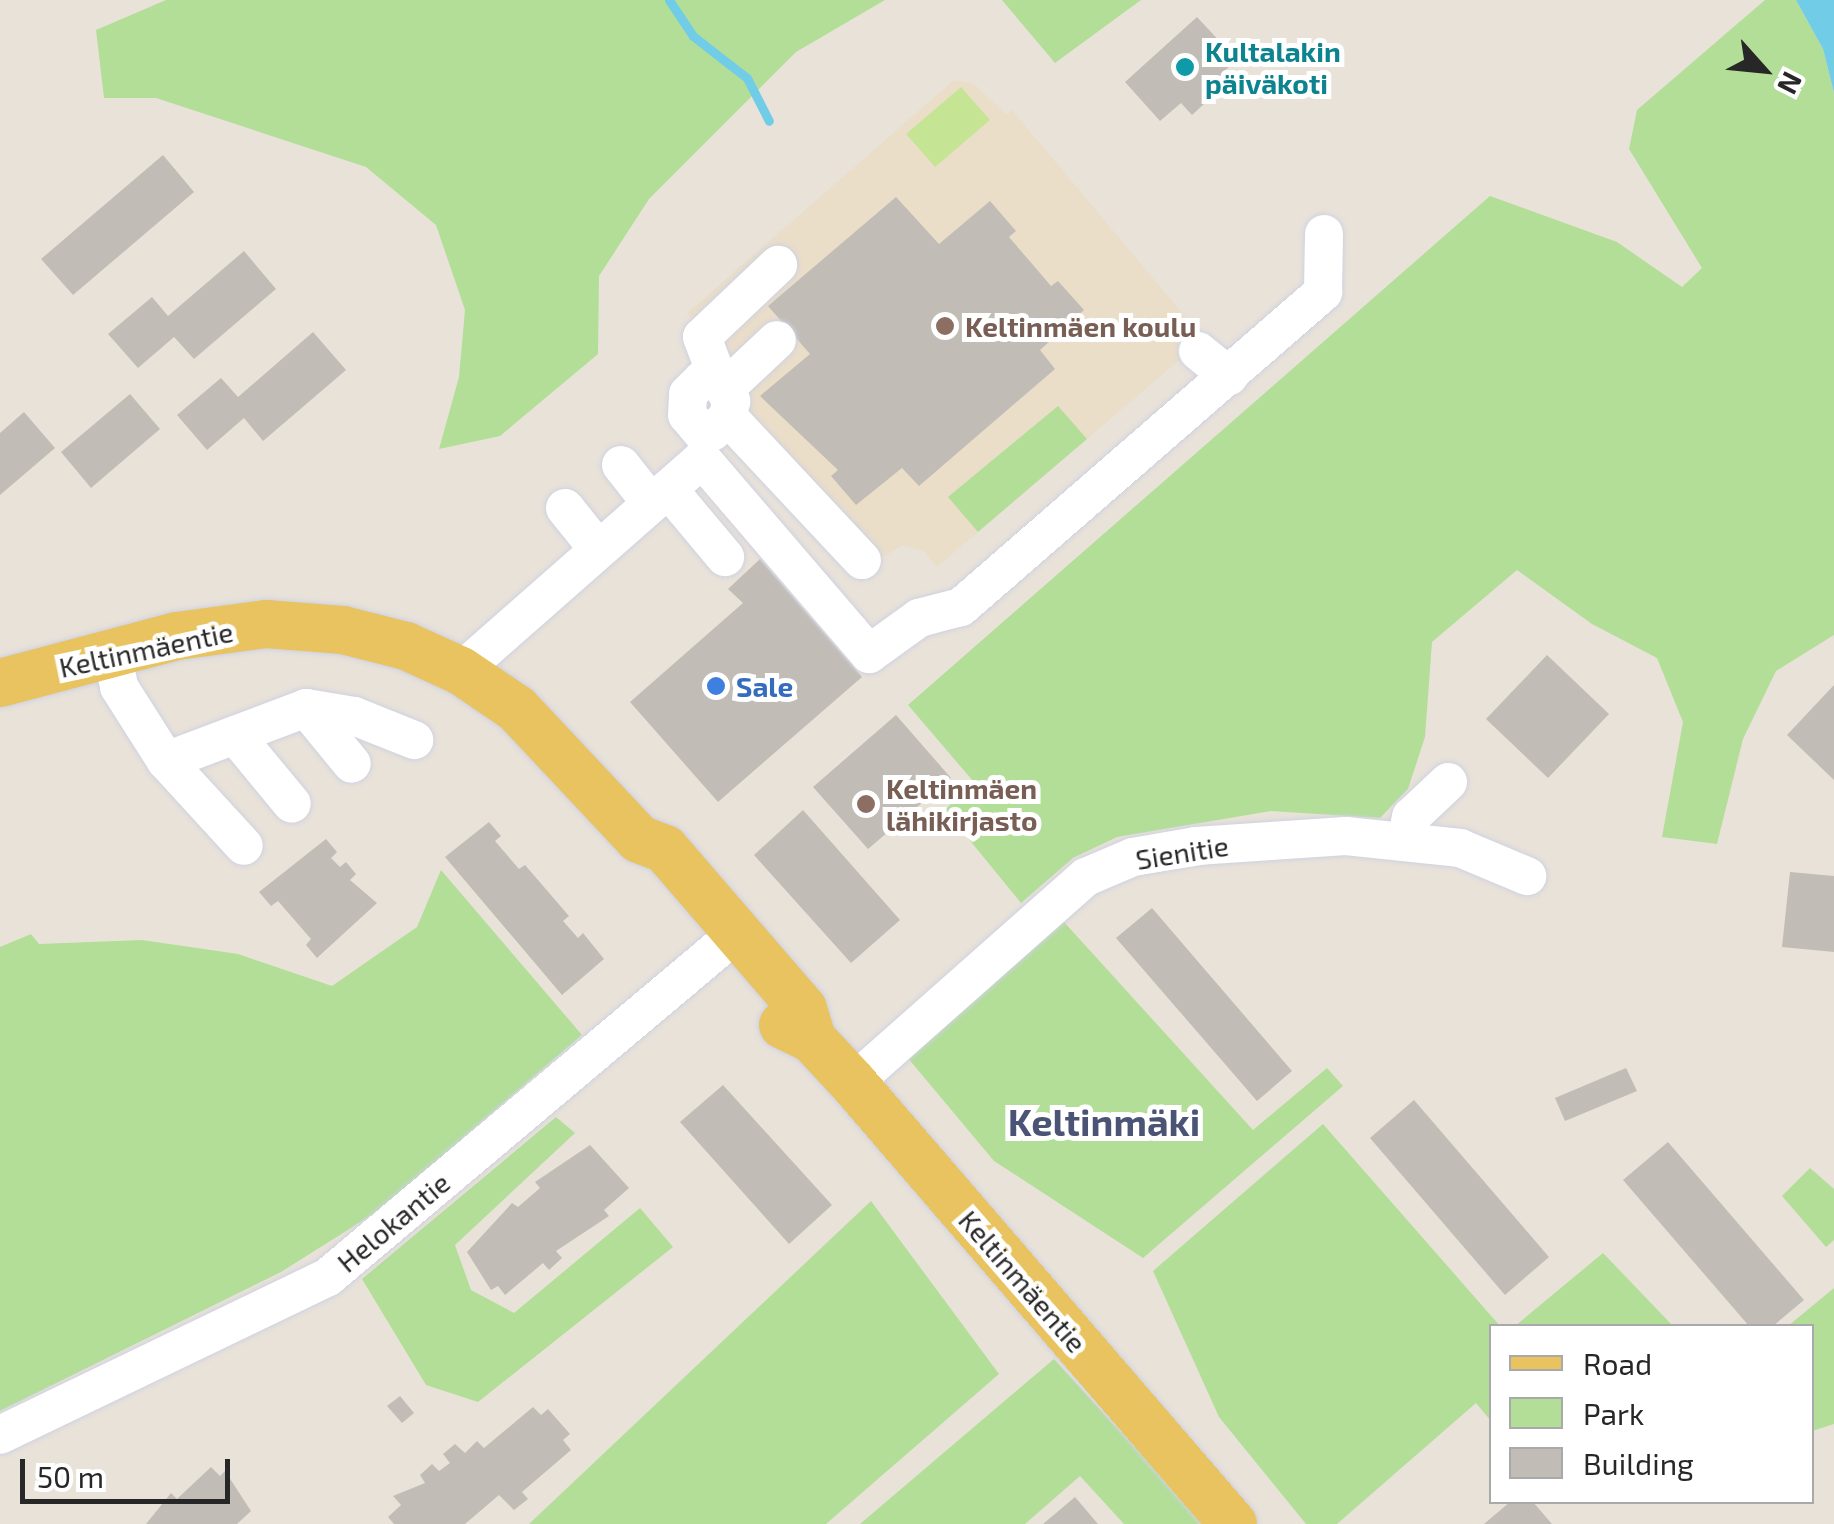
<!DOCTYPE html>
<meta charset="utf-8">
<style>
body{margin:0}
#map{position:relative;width:1834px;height:1524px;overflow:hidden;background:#e9e2d9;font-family:"Exo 2",sans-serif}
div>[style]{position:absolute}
.education>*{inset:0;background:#eadec9}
.green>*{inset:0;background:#b2de98}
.pitch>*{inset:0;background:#c5e594}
.water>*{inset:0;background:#70cce7}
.stream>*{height:9px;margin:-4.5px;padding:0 4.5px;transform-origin:4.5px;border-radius:4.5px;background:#70cce7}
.building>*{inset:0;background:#c1bcb6}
.roads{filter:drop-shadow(0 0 2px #cfd2e0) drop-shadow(0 0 2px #cfd2e0)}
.minor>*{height:38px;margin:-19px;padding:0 19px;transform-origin:19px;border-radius:19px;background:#fff}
.major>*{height:48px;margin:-24px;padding:0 24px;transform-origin:24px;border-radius:24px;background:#e8c35f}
.dots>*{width:28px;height:28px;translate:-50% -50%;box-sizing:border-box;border:5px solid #fff;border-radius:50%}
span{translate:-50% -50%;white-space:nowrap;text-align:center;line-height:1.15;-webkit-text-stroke:10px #fff;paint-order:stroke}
.culture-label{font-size:28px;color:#0d838f;font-weight:700}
.left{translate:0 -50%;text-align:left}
.education-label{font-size:28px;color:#785e54;font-weight:700}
.street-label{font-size:28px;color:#272727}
.shop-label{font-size:28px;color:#366cbe;font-weight:700}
.district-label{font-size:38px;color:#4b5475;font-weight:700}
.legend{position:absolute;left:1489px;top:1324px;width:325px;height:180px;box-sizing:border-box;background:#fff;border:2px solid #a9a9a9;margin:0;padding:12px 18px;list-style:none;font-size:30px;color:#272727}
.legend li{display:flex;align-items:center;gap:20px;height:50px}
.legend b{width:50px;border:2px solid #a9a9a9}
.north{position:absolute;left:1714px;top:20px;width:100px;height:100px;-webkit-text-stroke:8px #fff;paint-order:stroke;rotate:117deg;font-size:28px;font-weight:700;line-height:40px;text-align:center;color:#272727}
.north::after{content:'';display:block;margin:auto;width:35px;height:45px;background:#272727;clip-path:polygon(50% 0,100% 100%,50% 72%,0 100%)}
.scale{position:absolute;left:20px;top:1459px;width:210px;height:45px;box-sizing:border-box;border:5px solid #272727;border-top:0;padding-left:12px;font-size:30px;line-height:35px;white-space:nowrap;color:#272727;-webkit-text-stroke:8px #fff;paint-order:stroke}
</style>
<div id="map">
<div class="education">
<i style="clip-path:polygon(954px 80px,974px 84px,1006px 114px,1012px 110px,1204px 339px,937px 567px,924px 551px,902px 545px,873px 564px,745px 420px,750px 385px,687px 313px)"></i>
</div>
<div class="green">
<i style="clip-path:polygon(166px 0,885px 0,796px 52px,649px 199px,599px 276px,598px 354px,500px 436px,439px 449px,459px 377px,465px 310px,436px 225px,366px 167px,156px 98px,104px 98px,96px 30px)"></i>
<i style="clip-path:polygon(1002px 0,1141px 0,1055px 63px)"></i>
<i style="clip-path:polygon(1765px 0,1796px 0,1823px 49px,1834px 93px,1834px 635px,1776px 671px,1743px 739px,1717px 844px,1662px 837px,1683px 722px,1657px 658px,1592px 624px,1517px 570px,1432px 642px,1425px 737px,1408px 789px,1380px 818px,1271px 811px,1117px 837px,1073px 858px,1021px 903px,945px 810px,973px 781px,908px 705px,1490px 196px,1617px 242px,1682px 287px,1702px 268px,1629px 149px,1637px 110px)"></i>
<i style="clip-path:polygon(1058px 406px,1087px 439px,978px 532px,948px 497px)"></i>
<i style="clip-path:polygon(441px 870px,582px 1035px,381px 1209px,281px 1272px,0 1411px,0 947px,31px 934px,39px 944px,142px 940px,238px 954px,332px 986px,417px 927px)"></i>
<i style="clip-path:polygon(1064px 922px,1253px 1130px,1327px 1068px,1343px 1086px,1143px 1258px,994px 1161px,907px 1057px)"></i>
<i style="clip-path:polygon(556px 1117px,575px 1133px,455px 1245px,471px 1290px,514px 1313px,640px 1208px,673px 1247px,478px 1402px,426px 1385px,362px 1279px)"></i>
<i style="clip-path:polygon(1323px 1124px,1500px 1326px,1492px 1326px,1491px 1421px,1476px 1403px,1337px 1524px,1306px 1524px,1219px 1417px,1153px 1271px)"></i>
<i style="clip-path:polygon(1810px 1168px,1834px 1189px,1834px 1240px,1826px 1247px,1782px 1196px)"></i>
<i style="clip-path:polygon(871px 1201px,999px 1374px,826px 1524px,529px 1524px)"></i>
<i style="clip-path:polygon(1603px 1253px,1673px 1326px,1515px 1326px)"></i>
<i style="clip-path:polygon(1834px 1288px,1834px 1424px,1812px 1431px,1812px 1326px,1788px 1326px)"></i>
<i style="clip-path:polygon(1054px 1359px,1205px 1524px,1124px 1524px,1080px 1476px,1025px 1524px,860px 1524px)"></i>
</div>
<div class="pitch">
<i style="clip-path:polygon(961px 87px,990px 120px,935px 167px,906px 134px)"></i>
</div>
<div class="water">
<i style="clip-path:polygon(1796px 0,1834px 0,1834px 93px,1823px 49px)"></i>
</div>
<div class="stream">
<i style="left:669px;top:0;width:43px;rotate:56.3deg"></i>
<i style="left:693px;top:36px;width:68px;rotate:37.9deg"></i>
<i style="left:747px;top:78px;width:48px;rotate:62.9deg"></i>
</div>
<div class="building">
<i style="clip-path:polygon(1197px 17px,1237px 60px,1222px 73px,1229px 81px,1192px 115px,1181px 103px,1160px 121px,1125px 82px)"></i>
<i style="clip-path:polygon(163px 155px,194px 192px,73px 295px,41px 259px)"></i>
<i style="clip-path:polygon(896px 197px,939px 244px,990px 201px,1016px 231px,1009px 237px,1051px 286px,1058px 281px,1084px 310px,1040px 350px,1055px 369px,919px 486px,902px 468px,856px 505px,831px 476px,838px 470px,760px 396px,810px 354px,768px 306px)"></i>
<i style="clip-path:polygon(244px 251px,276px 289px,194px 359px,174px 337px,138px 368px,108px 334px,152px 297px,168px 316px)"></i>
<i style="clip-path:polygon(313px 332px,346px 370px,263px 441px,244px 418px,207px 450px,177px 415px,221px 378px,238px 397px)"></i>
<i style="clip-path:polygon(130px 394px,160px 429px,91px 488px,61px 452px)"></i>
<i style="clip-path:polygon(24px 412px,55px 448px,0 495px,0 433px)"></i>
<i style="clip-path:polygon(760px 559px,862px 677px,718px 802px,630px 702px,743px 603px,728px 589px)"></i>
<i style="clip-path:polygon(1547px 655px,1609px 714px,1548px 778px,1486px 719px)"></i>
<i style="clip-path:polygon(1834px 685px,1834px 780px,1787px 735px)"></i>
<i style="clip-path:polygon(896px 715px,951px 778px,868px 849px,813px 787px)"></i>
<i style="clip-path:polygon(803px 810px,900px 920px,851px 963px,754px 855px)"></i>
<i style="clip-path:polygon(489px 822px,501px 836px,495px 841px,519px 869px,525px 865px,569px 916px,563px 921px,578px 938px,583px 933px,604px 959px,562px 995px,445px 857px)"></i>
<i style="clip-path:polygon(326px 839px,337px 852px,331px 858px,340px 867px,346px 862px,356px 874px,350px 880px,377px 903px,317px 958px,306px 945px,311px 939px,278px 901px,271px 906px,259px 892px)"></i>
<i style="clip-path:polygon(1790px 872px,1834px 876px,1834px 952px,1782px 947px)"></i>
<i style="clip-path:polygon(1152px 908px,1292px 1071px,1257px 1101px,1116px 938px)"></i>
<i style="clip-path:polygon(1626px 1068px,1637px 1091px,1565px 1121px,1555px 1098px)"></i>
<i style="clip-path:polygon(723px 1085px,832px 1205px,789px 1244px,680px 1122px)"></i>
<i style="clip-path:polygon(1414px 1100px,1549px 1257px,1505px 1295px,1370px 1138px)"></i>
<i style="clip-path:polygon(1668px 1142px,1804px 1300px,1773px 1326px,1749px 1326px,1623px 1180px)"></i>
<i style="clip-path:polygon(590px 1145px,629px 1188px,604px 1210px,609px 1216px,556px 1251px,562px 1258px,549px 1270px,543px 1263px,505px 1295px,498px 1286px,491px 1290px,467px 1252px,512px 1203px,518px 1207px,540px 1188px,535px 1182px)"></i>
<i style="clip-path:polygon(400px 1396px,414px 1413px,402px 1423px,387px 1406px)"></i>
<i style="clip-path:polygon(533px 1407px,541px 1415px,548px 1409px,570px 1434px,563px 1440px,571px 1450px,522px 1492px,528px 1499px,514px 1510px,499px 1495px,465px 1524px,394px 1524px,388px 1517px,401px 1505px,393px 1496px,425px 1483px,420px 1475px,432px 1464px,439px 1471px,450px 1463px,443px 1454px,455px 1444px,465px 1453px,477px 1441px,484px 1448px)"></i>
<i style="clip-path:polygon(211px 1467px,220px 1476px,225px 1471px,251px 1511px,237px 1524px,146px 1524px,171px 1493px,177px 1499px)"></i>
<i style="clip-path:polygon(1075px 1497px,1098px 1524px,1043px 1524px)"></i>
<i style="clip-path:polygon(1510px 1502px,1533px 1502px,1552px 1524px,1484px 1524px)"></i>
</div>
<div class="roads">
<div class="minor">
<i style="left:1198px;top:351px;width:40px;rotate:39deg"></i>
<i style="left:718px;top:379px;width:45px;rotate:-110.9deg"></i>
<i style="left:702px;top:337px;width:105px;rotate:-43.5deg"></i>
<i style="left:728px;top:386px;width:67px;rotate:-43.2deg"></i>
<i style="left:728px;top:417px;width:196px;rotate:46.9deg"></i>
<i style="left:704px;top:435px;width:26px;rotate:-130deg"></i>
<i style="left:687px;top:415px;width:21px;rotate:-87deg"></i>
<i style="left:688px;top:394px;width:20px;rotate:-45deg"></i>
<i style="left:702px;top:380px;width:16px;rotate:-4deg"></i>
<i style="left:718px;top:379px;width:26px;rotate:59deg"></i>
<i style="left:731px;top:401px;width:16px;rotate:101deg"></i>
<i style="left:728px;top:417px;width:22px;rotate:137deg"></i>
<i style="left:621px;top:465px;width:48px;rotate:51.7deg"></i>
<i style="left:668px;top:489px;width:89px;rotate:50deg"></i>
<i style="left:565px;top:508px;width:53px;rotate:51.2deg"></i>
<i style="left:112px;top:653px;width:35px;rotate:78deg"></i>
<i style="left:119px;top:687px;width:88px;rotate:57.6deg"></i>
<i style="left:166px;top:761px;width:115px;rotate:47.5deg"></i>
<i style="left:461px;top:671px;width:321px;rotate:-41.3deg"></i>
<i style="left:702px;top:459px;width:257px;rotate:49.4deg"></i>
<i style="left:869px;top:654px;width:62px;rotate:-35.8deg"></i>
<i style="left:919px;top:618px;width:43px;rotate:-14.7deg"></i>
<i style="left:961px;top:607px;width:480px;rotate:-41deg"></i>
<i style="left:1323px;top:292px;width:58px;rotate:-89deg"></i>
<i style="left:306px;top:708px;width:72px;rotate:50.6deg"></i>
<i style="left:235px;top:735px;width:89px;rotate:50.4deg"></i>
<i style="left:166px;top:761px;width:150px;rotate:-20.7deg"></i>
<i style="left:306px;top:708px;width:49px;rotate:9.5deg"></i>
<i style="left:354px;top:716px;width:65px;rotate:21.8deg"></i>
<i style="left:1406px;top:841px;width:25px;rotate:-78deg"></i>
<i style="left:1411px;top:817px;width:51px;rotate:-43.4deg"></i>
<i style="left:853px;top:1083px;width:311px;rotate:-41.5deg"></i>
<i style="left:1086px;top:877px;width:51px;rotate:-23.1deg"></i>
<i style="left:1133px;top:857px;width:64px;rotate:-9.9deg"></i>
<i style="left:1196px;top:846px;width:150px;rotate:-3.8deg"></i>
<i style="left:1346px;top:836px;width:115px;rotate:6deg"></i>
<i style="left:1460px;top:848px;width:73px;rotate:22.7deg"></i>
<i style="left:0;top:1435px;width:364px;rotate:-25.7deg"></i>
<i style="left:328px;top:1277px;width:534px;rotate:-40.07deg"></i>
</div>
<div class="major">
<i style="left:0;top:683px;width:183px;rotate:-14.9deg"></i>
<i style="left:177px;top:636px;width:90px;rotate:-7.7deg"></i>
<i style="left:266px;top:624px;width:77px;rotate:4.5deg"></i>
<i style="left:343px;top:630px;width:65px;rotate:14.3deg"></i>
<i style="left:406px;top:646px;width:60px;rotate:24.4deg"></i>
<i style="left:461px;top:671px;width:68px;rotate:34.2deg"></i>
<i style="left:517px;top:709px;width:178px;rotate:46.8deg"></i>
<i style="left:639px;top:839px;width:28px;rotate:21deg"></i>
<i style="left:665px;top:849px;width:211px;rotate:49.2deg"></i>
<i style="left:803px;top:1009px;width:31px;rotate:73deg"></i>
<i style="left:783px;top:1025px;width:32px;rotate:26deg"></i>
<i style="left:812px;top:1039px;width:60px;rotate:47deg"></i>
<i style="left:853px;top:1083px;width:582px;rotate:49.25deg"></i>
</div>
</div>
<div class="dots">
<i style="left:1185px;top:67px;background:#0f9aa8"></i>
<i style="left:945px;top:326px;background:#8d6e63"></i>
<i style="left:716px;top:686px;background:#3f7fe0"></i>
<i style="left:866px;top:804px;background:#8d6e63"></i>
</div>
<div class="culture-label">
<span class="left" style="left:1205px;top:67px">Kultalakin<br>päiväkoti</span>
</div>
<div class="education-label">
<span class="left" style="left:965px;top:326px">Keltinmäen koulu</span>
<span class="left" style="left:886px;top:804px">Keltinmäen<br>lähikirjasto</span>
</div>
<div class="street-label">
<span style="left:146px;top:649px;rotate:-12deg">Keltinmäentie</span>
<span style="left:1182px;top:852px;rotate:-9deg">Sienitie</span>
<span style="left:393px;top:1222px;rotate:-40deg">Helokantie</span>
<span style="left:1023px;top:1281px;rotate:49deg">Keltinmäentie</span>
</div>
<div class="shop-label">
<span class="left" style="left:736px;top:686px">Sale</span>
</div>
<div class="district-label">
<span style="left:1104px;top:1122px">Keltinmäki</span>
</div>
<ul class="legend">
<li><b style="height:12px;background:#e8c35f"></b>Road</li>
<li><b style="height:28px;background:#b2de98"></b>Park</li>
<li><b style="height:28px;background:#c1bcb6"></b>Building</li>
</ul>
<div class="north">N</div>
<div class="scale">50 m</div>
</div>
